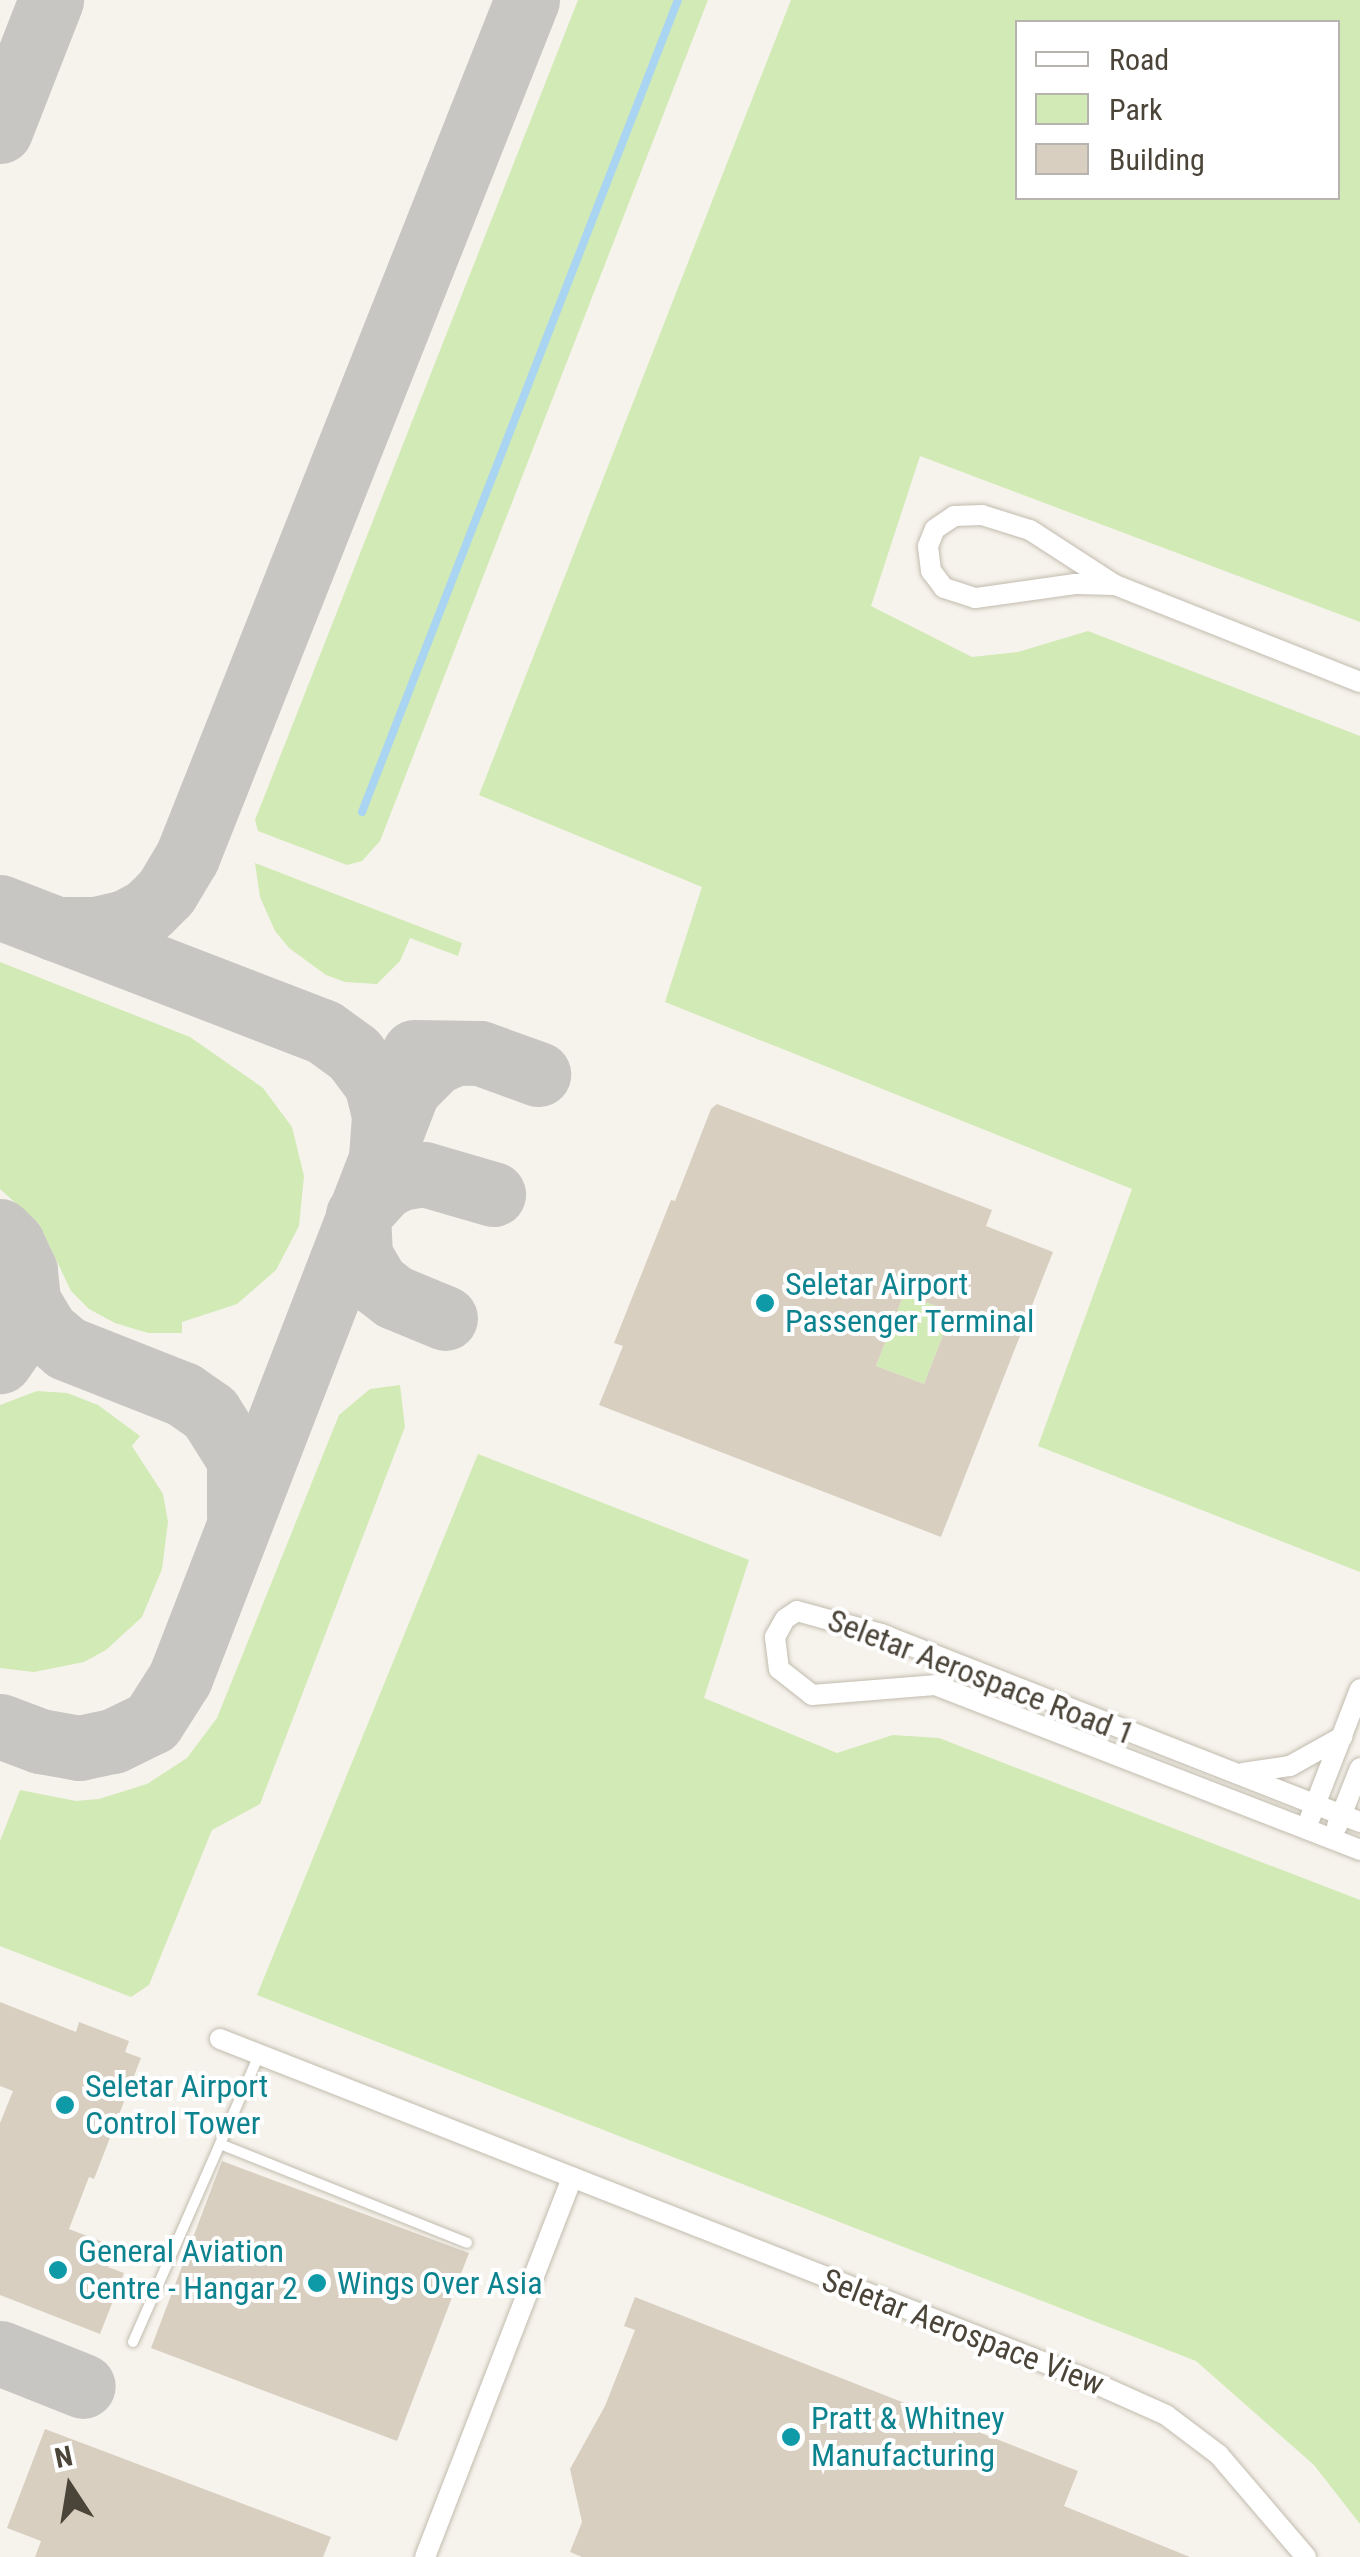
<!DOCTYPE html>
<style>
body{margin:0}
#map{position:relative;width:1360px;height:2557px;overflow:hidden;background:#f6f3ec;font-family:"Roboto Condensed",sans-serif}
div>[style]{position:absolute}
.green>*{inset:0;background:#d2eab5}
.stream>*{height:8px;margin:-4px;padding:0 4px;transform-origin:4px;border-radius:4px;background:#a9d4f2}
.taxiway>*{height:65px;margin:-32.5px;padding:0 32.5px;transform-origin:32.5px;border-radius:32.5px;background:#c8c6c3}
.building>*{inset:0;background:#d8cfc1}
.roads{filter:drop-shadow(0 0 2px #c2bbae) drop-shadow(0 0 2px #c2bbae)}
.service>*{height:10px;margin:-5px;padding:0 5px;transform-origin:5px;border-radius:5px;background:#fff}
.minor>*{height:20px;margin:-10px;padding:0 10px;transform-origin:10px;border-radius:10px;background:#fff}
.dots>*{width:28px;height:28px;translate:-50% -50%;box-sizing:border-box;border:5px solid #fff;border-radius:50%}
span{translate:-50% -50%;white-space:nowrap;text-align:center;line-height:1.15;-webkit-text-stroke:8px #fff;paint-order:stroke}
.culture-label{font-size:32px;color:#0d838f}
.left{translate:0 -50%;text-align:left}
.street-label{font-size:32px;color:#4b4439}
.legend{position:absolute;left:1015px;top:20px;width:325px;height:180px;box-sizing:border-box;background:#fff;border:2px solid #b7b4b0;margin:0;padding:12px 18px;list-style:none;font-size:30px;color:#4b4439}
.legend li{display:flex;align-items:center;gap:20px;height:50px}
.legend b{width:50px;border:2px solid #b7b4b0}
.north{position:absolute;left:20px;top:2437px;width:100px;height:100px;-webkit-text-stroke:8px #fff;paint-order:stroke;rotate:348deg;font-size:28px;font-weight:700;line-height:40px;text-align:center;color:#4b4439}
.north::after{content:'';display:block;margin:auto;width:35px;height:45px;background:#4b4439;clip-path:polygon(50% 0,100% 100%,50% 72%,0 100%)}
</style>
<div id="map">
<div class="green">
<i style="clip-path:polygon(578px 0,708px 0,380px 841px,362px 861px,347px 865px,258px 831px,255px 820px)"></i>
<i style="clip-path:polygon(evenodd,791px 0,1360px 0,1360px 622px,920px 456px,871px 606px,972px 657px,1018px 652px,1088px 631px,1360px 736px,1360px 1572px,1038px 1446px,1132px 1189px,665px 1002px,702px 887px,479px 795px,791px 0,1018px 22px,1338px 22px,1338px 198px,1018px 198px,1018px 22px)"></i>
<i style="clip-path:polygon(255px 863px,462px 943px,458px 956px,410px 938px,400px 961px,377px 984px,345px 982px,326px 975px,289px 948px,275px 931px,260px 897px)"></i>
<i style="clip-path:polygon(0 962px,190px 1037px,263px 1088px,292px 1127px,304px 1176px,299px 1226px,276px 1270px,237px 1304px,182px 1322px,182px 1333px,148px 1333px,115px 1323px,89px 1309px,71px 1291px,39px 1224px,0 1189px)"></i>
<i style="clip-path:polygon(904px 1294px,952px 1312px,924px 1384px,876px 1366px)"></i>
<i style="clip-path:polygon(400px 1385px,405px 1427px,260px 1804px,212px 1830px,149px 1985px,131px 1997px,0 1946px,0 1841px,20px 1790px,76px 1801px,99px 1799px,147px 1784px,187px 1758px,217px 1718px,339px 1415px,370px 1389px)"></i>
<i style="clip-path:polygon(37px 1391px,67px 1393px,98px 1405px,140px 1436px,132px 1446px,163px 1494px,168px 1522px,162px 1569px,142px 1617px,106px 1650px,84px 1662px,34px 1672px,0 1668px,0 1405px)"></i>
<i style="clip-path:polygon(478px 1454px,749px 1560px,704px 1698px,837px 1753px,893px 1735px,939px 1738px,1360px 1900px,1360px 2524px,1314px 2465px,1196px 2361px,257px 1995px)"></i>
</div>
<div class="stream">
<i style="left:362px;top:812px;width:871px;rotate:-68.74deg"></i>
</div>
<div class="taxiway">
<i style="left:0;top:131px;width:141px;rotate:-68.7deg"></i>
<i style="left:0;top:907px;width:347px;rotate:21.1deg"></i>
<i style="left:324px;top:1032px;width:37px;rotate:36deg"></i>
<i style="left:354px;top:1054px;width:36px;rotate:53deg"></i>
<i style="left:376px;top:1083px;width:34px;rotate:76deg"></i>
<i style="left:384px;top:1116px;width:41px;rotate:94.2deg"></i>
<i style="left:56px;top:929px;width:40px"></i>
<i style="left:96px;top:929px;width:31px;rotate:-13deg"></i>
<i style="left:126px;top:922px;width:25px;rotate:-29deg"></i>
<i style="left:148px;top:910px;width:25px;rotate:-45deg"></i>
<i style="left:166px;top:892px;width:41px;rotate:-59deg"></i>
<i style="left:187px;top:857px;width:922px;rotate:-68.36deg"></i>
<i style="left:414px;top:1052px;width:66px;rotate:0.9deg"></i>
<i style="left:480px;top:1053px;width:62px;rotate:19.9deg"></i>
<i style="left:0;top:1231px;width:17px;rotate:45deg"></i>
<i style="left:12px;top:1243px;width:31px;rotate:65deg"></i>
<i style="left:25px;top:1271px;width:30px;rotate:84deg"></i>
<i style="left:28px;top:1301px;width:31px;rotate:103deg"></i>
<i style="left:21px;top:1331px;width:37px;rotate:125deg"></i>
<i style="left:28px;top:1301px;width:35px;rotate:59deg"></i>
<i style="left:46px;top:1331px;width:26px;rotate:40deg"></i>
<i style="left:66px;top:1348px;width:126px;rotate:21.5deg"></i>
<i style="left:183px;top:1394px;width:33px;rotate:35deg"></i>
<i style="left:210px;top:1413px;width:54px;rotate:57.8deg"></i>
<i style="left:239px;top:1459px;width:56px;rotate:90deg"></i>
<i style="left:445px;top:1318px;width:55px;rotate:-157.6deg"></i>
<i style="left:394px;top:1297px;width:23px;rotate:-142deg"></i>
<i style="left:376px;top:1283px;width:32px;rotate:-120deg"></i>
<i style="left:360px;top:1255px;width:40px;rotate:-92.9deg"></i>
<i style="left:358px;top:1215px;width:38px;rotate:-48deg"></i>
<i style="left:383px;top:1187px;width:19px;rotate:-28deg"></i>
<i style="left:400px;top:1178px;width:24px;rotate:-9deg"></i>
<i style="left:424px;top:1174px;width:72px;rotate:16.2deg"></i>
<i style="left:0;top:1726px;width:43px;rotate:20.6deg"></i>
<i style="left:40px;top:1741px;width:40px;rotate:10deg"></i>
<i style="left:79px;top:1748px;width:35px;rotate:-12deg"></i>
<i style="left:113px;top:1741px;width:43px;rotate:-26deg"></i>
<i style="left:152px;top:1722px;width:52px;rotate:-57.5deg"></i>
<i style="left:180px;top:1678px;width:632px;rotate:-68.84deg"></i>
<i style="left:408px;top:1089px;width:38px;rotate:-45deg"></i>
<i style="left:435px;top:1062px;width:22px;rotate:-24deg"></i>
<i style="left:0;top:2353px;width:89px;rotate:21.7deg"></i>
</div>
<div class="building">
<i style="clip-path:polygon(evenodd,717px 1104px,992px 1210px,986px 1226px,1053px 1252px,941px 1537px,599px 1405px,623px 1346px,614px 1343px,671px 1200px,675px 1201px,711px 1109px,717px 1104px,904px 1294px,952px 1312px,924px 1384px,876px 1366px,904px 1294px)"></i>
<i style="clip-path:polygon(0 2002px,76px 2032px,79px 2022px,129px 2041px,125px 2052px,141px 2058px,94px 2179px,89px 2177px,69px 2229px,116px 2247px,108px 2267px,124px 2273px,100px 2334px,0 2295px,0 2123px,13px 2091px,0 2086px)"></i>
<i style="clip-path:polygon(222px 2161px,469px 2253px,397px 2441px,151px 2348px)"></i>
<i style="clip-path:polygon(635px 2297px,1078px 2471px,1064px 2506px,1190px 2557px,582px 2557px,570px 2552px,582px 2522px,570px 2469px,605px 2406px,635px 2330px,624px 2326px)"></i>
<i style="clip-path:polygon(45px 2429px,331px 2537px,323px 2557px,35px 2557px,41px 2541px,7px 2528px)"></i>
</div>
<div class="roads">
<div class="service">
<i style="left:220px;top:2144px;width:266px;rotate:21.8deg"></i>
<i style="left:133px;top:2342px;width:313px;rotate:-66.3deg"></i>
</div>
<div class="minor">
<i style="left:1115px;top:585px;width:40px;rotate:-178.6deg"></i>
<i style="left:1075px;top:584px;width:101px;rotate:172deg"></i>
<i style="left:975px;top:598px;width:33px;rotate:-162deg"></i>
<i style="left:944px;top:588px;width:21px;rotate:-127deg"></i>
<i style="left:931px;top:571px;width:25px;rotate:-97deg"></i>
<i style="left:928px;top:546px;width:18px;rotate:-68deg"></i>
<i style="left:935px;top:529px;width:23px;rotate:-34deg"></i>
<i style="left:954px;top:516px;width:28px;rotate:-2deg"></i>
<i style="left:982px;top:515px;width:50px;rotate:17.4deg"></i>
<i style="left:1030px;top:530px;width:101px;rotate:32.9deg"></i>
<i style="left:1115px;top:585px;width:264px;rotate:21.6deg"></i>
<i style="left:1243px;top:1773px;width:48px;rotate:-8.5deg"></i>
<i style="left:1290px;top:1766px;width:60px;rotate:-29.1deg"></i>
<i style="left:1310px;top:1818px;width:138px;rotate:-68.8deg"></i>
<i style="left:1360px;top:1822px;width:515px;rotate:-158.57deg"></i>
<i style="left:881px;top:1634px;width:87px;rotate:-164.7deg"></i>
<i style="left:797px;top:1611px;width:14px;rotate:146deg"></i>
<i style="left:785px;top:1619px;width:21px;rotate:119deg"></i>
<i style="left:775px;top:1637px;width:32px;rotate:83deg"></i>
<i style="left:779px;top:1669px;width:42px;rotate:38.2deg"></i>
<i style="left:812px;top:1695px;width:123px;rotate:-4.6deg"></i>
<i style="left:935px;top:1685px;width:456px;rotate:21.2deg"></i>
<i style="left:1337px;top:1826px;width:62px;rotate:-68.4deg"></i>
<i style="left:220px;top:2039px;width:925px;rotate:21.43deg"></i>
<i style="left:1081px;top:2377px;width:93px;rotate:24.1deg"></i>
<i style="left:1166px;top:2415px;width:66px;rotate:37deg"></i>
<i style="left:1219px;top:2455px;width:134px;rotate:49.5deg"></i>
<i style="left:425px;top:2557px;width:407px;rotate:-68.8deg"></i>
</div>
</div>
<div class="dots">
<i style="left:765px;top:1303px;background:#0f9aa8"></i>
<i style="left:65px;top:2105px;background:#0f9aa8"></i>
<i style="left:58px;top:2270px;background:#0f9aa8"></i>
<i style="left:317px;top:2283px;background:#0f9aa8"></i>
<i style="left:791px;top:2437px;background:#0f9aa8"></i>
</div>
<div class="culture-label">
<span class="left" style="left:785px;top:1303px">Seletar Airport<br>Passenger Terminal</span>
<span class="left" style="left:85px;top:2105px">Seletar Airport<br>Control Tower</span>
<span class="left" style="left:78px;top:2270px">General Aviation<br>Centre - Hangar 2</span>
<span class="left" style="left:337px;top:2283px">Wings Over Asia</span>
<span class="left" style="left:811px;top:2437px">Pratt &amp; Whitney<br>Manufacturing</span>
</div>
<div class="street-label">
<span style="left:981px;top:1677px;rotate:21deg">Seletar Aerospace Road 1</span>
<span style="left:963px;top:2332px;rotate:21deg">Seletar Aerospace View</span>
</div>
<ul class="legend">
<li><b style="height:12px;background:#fff"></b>Road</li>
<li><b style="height:28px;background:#d2eab5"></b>Park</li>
<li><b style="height:28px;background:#d8cfc1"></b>Building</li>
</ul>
<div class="north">N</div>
</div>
